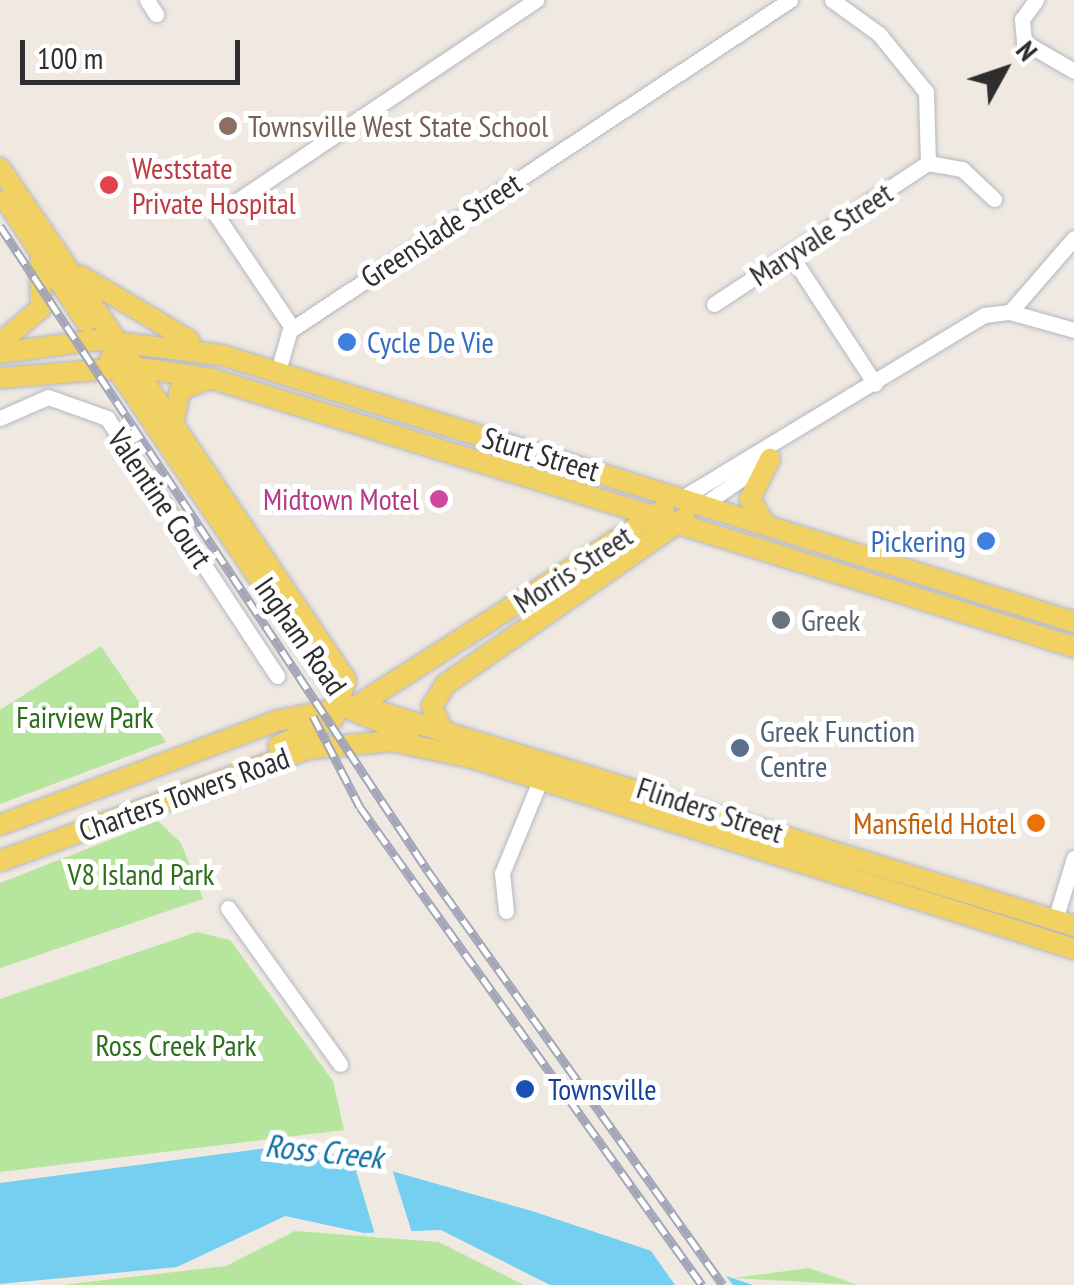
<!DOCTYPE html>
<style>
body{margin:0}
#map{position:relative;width:1074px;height:1285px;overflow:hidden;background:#efe9e1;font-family:"PT Sans Narrow",sans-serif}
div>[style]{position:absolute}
.green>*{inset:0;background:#b6e59e}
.water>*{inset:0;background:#75cff0}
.pier>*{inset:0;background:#efe9e1}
.roads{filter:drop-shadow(0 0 2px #b4b7c1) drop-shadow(0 0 2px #b4b7c1)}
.minor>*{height:15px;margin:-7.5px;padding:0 7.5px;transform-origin:7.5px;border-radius:7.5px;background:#fff}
.major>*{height:20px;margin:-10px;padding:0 10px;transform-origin:10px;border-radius:10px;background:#f2d163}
.rail>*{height:9px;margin-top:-4.5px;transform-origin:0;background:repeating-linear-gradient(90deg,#fff 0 15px,#a3a6b8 0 30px);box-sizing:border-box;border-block:2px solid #a3a6b8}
.dots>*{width:28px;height:28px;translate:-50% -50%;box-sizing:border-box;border:5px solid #fff;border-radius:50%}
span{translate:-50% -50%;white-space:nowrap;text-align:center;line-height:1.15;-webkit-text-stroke:10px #fff;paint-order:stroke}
.education-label{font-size:30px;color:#785e54}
.left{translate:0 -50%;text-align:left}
.health-label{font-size:30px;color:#be3a42}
.street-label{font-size:30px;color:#2e2e2e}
.shop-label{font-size:30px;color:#366cbe}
.right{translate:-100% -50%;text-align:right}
.hotel-label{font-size:30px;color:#b23c85}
.worship-label{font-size:30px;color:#5b616d}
.park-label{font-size:30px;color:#2c6e1b}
.service-label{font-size:30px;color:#4e5e75}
.food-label{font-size:30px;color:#c56008}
.transit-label{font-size:30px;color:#164399}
.water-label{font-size:32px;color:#0d6fa3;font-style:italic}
.north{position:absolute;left:954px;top:20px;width:100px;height:100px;-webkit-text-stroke:8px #fff;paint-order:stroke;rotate:50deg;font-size:28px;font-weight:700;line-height:40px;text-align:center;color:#2e2e2e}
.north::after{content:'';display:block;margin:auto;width:35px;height:45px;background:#2e2e2e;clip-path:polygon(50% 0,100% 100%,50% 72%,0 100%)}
.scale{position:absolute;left:20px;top:40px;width:220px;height:45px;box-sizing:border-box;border:5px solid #2e2e2e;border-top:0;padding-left:12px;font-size:30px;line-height:35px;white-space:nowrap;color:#2e2e2e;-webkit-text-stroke:8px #fff;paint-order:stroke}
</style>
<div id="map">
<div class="green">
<i style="clip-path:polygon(101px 646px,166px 742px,0 804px,0 710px)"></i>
<i style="clip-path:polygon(158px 821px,181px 843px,203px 899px,0 968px,0 883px)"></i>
<i style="clip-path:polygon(197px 932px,230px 940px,333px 1081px,344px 1130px,0 1172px,0 999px)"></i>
<i style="clip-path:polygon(295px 1231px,439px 1242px,524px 1285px,61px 1285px,226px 1266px)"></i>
<i style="clip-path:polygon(809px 1268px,858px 1285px,733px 1278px)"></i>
</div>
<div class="water">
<i style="clip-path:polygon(297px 1144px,532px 1211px,753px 1285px,550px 1285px,441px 1230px,364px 1233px,285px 1216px,177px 1267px,0 1284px,0 1183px)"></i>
</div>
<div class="pier">
<i style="clip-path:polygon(351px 1154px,391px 1166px,413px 1236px,376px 1238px)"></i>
<i style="clip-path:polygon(646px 1244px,721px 1269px,733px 1285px,675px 1285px)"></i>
</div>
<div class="roads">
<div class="minor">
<i style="left:147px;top:0;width:17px;rotate:57deg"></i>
<i style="left:832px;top:0;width:58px;rotate:35.9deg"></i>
<i style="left:879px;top:34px;width:75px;rotate:51deg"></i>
<i style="left:926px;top:92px;width:71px;rotate:88.4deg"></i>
<i style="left:1036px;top:0;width:24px;rotate:126deg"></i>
<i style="left:1022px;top:19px;width:23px;rotate:85deg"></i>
<i style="left:1024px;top:42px;width:58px;rotate:30.1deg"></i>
<i style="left:928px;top:163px;width:35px;rotate:10deg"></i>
<i style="left:962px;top:169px;width:44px;rotate:43.2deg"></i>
<i style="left:790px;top:254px;width:155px;rotate:56.8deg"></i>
<i style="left:714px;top:304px;width:256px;rotate:-33.4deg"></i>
<i style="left:1010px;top:312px;width:98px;rotate:-49.1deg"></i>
<i style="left:292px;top:329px;width:597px;rotate:-33.45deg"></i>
<i style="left:278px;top:371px;width:47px;rotate:-73.9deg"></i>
<i style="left:291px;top:326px;width:134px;rotate:-124deg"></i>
<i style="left:216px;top:215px;width:386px;rotate:-33.9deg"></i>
<i style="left:0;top:418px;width:52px;rotate:-23.6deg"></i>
<i style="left:48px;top:397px;width:63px;rotate:19.6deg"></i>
<i style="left:107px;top:418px;width:309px;rotate:56.6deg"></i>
<i style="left:682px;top:498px;width:353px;rotate:-31.2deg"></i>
<i style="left:984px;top:315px;width:26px;rotate:-7deg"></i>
<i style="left:1010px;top:312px;width:66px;rotate:15.7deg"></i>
<i style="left:703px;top:505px;width:78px;rotate:-34.5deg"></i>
<i style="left:228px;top:908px;width:192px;rotate:54.3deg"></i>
<i style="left:506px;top:911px;width:38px;rotate:-96deg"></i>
<i style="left:502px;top:873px;width:100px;rotate:-67.6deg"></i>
<i style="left:1055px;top:920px;width:65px;rotate:-73deg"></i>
</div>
<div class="major">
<i style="left:0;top:168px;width:618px;rotate:55.95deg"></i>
<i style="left:346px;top:680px;width:41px;rotate:108.4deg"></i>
<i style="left:333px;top:719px;width:61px;rotate:153.9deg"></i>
<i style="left:6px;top:200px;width:146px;rotate:56.7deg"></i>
<i style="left:81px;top:276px;width:126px;rotate:30.7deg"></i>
<i style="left:0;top:343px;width:54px;rotate:-40.5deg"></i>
<i style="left:41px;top:308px;width:46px;rotate:-91.2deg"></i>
<i style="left:0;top:353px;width:99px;rotate:-7.6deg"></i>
<i style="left:98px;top:340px;width:125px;rotate:6.9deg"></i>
<i style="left:222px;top:355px;width:893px;rotate:17.4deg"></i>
<i style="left:110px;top:359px;width:422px;rotate:55.8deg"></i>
<i style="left:347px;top:708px;width:67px;rotate:22.8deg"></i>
<i style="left:0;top:378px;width:133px;rotate:-4.7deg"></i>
<i style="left:133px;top:367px;width:81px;rotate:8.5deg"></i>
<i style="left:213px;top:379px;width:902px;rotate:17.29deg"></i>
<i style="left:173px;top:426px;width:37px;rotate:-79deg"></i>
<i style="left:180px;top:390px;width:28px;rotate:-21deg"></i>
<i style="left:765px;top:524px;width:29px;rotate:-121deg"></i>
<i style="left:750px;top:499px;width:45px;rotate:-63.4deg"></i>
<i style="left:358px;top:705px;width:363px;rotate:-32.6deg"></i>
<i style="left:440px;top:724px;width:20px;rotate:-114deg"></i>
<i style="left:432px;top:706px;width:26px;rotate:-58deg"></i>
<i style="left:446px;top:684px;width:291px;rotate:-34.8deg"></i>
<i style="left:0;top:825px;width:295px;rotate:-20.6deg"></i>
<i style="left:276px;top:721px;width:84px;rotate:-11deg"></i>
<i style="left:358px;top:705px;width:749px;rotate:17.15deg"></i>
<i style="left:0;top:861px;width:327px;rotate:-20deg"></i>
<i style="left:307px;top:749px;width:85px;rotate:-5.4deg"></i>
<i style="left:392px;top:741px;width:82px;rotate:12deg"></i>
<i style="left:472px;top:758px;width:632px;rotate:17.6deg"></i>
</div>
</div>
<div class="rail">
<i style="left:0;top:226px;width:774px;rotate:56.43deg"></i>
<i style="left:428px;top:871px;width:508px;rotate:54.53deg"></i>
<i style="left:313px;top:716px;width:102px;rotate:62.7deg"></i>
<i style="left:360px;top:807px;width:588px;rotate:54.42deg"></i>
</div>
<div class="dots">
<i style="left:228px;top:126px;background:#8d6e63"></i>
<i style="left:109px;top:185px;background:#e0444e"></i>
<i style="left:347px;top:342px;background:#3f7fe0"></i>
<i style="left:439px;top:499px;background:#d1479c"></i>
<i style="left:986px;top:541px;background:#3f7fe0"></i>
<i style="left:781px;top:620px;background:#6b7280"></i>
<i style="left:740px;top:748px;background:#5c6f8a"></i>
<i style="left:1036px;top:823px;background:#e8710a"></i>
<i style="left:525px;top:1089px;background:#1a4fb4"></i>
</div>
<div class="education-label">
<span class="left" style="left:248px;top:126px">Townsville West State School</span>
</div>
<div class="health-label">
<span class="left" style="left:132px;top:185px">Weststate<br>Private Hospital</span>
</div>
<div class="street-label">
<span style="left:441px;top:230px;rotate:-33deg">Greenslade Street</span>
<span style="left:821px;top:234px;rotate:-33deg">Maryvale Street</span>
<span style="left:541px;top:454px;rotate:17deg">Sturt Street</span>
<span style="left:160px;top:498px;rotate:56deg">Valentine Court</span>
<span style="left:573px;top:569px;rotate:-33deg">Morris Street</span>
<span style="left:301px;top:636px;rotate:55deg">Ingham Road</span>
<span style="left:184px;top:794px;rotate:-20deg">Charters Towers Road</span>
<span style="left:710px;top:810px;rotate:18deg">Flinders Street</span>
</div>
<div class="shop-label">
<span class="left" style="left:367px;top:342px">Cycle De Vie</span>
<span class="right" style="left:966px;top:541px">Pickering</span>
</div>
<div class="hotel-label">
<span class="right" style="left:419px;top:499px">Midtown Motel</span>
</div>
<div class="worship-label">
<span class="left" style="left:801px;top:620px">Greek</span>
</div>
<div class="park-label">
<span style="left:85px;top:717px">Fairview Park</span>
<span style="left:141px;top:874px">V8 Island Park</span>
<span style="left:176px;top:1045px">Ross Creek Park</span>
</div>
<div class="service-label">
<span class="left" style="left:760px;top:748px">Greek Function<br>Centre</span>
</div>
<div class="food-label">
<span class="right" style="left:1016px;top:823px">Mansfield Hotel</span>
</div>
<div class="transit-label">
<span class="left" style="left:548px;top:1089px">Townsville</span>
</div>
<div class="water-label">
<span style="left:324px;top:1151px;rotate:6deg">Ross Creek</span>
</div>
<div class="north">N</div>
<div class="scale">100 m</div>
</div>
